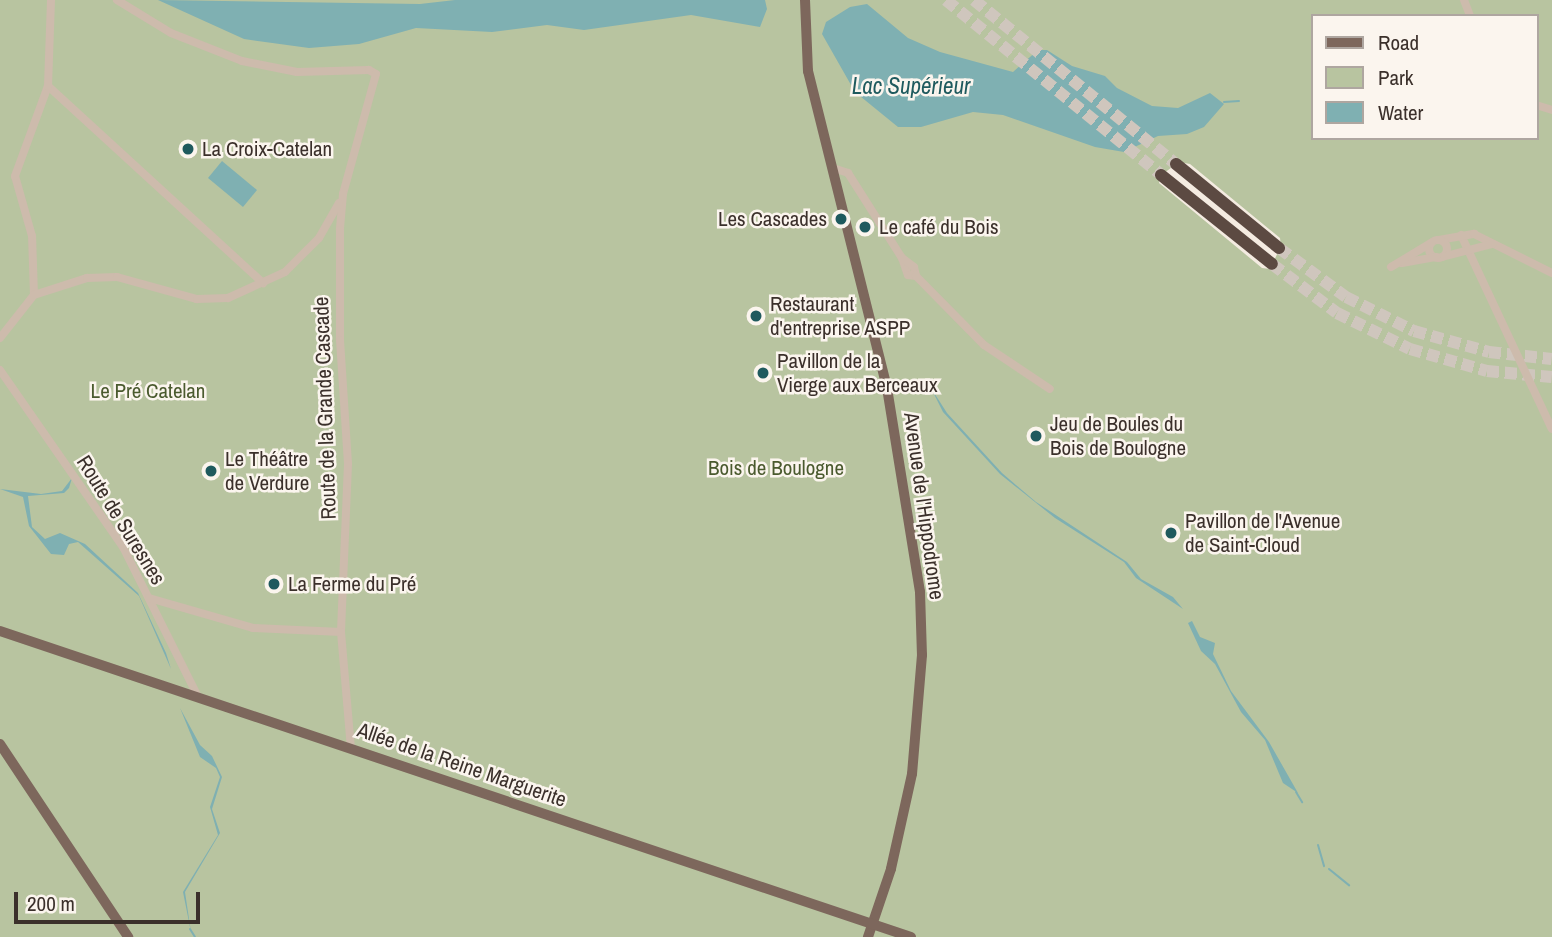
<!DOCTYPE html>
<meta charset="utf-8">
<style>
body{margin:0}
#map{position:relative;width:1552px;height:937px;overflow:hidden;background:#f4ebe1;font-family:"Archivo Narrow",sans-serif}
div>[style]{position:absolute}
.green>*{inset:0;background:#b8c4a0}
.water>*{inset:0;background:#7fb0b2}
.stream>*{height:2px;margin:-1px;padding:0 1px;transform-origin:1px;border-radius:1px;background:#7fb0b2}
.highway-tunnel>*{height:12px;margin-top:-6px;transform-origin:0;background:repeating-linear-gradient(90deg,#cfc6bd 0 12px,transparent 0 18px)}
.minor>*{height:8px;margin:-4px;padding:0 4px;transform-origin:4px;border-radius:4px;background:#cdbbac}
.minor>.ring{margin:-4px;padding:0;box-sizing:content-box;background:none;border:8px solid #cdbbac;border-radius:50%}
.major>*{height:10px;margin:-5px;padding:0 5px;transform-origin:5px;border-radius:5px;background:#7d675c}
.highway>*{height:12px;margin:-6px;padding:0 6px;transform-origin:6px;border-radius:6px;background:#5c4a42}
.dots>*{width:19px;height:19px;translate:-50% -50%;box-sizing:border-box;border:4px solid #fbf5ee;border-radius:50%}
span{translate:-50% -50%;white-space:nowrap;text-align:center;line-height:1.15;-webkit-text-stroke:5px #fbf5ee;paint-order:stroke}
.poi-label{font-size:21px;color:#3b302b}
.left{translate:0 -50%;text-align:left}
.right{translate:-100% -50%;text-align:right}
.park-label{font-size:21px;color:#4a5a2e}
.street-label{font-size:21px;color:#3b302b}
.water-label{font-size:23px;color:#1f5a5e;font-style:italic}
.legend{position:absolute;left:1311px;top:14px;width:228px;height:126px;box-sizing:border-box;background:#fbf5ee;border:2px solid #aea6a0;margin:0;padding:9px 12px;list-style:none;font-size:21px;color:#3b302b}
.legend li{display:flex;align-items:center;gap:14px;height:35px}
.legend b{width:35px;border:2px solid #aea6a0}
.scale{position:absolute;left:14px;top:892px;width:186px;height:32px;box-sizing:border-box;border:4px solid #3b302b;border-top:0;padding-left:9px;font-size:21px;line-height:24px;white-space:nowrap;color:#3b302b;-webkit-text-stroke:5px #fbf5ee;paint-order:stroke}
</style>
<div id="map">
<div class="green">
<i style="clip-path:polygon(evenodd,0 0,1552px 0,1552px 937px,0 937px,0 0,1312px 16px,1536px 16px,1536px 138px,1312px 138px,1312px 16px,0 0,1179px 162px,1190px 164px,1280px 238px,1281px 246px,1270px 269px,1262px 268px,1159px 183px,1160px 176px,1179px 162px)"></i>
</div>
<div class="water">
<i style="clip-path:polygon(158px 0,420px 4px,455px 0,765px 0,767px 9px,760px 27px,691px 15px,584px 30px,547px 25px,492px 32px,416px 28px,359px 44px,309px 48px,244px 39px)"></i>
<i style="clip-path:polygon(867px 4px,908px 38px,940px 52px,1013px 72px,1038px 50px,1047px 50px,1072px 66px,1105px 76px,1117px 88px,1152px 106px,1178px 108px,1210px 93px,1224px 104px,1204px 127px,1187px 134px,1158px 136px,1124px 152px,1095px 147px,1003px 115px,973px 112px,921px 127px,898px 127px,855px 92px,822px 34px,826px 22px,850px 7px)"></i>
<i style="clip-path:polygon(222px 161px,257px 190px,243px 207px,208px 178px)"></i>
<i style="clip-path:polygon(931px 388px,947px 413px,1002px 473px,1036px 502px,1127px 562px,1141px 579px,1173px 597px,1183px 609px,1136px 578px,1124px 562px,1055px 518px,1000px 474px,943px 412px)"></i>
<i style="clip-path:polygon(72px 478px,69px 488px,64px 493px,28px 496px,32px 527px,45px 539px,60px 533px,85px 544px,138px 593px,166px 653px,171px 669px,139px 596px,78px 542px,69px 544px,64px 555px,51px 554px,29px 526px,23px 497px,0 489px,41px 494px,62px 491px)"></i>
<i style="clip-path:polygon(1192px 621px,1200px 637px,1215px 643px,1213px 654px,1231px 691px,1269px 742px,1298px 793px,1283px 783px,1265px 740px,1241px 712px,1215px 664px,1201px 651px,1188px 623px)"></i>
<i style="clip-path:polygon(180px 708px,200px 745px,212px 756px,222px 777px,212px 809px,220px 833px,185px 892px,191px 932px,183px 892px,218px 835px,210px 807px,220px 777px,216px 768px,200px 757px)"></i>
</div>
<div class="stream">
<i style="left:1224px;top:102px;width:15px;rotate:-4deg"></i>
<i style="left:1296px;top:792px;width:12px;rotate:59deg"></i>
<i style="left:1318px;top:845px;width:22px;rotate:74deg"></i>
<i style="left:1329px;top:869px;width:26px;rotate:39deg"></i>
<i style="left:190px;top:929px;width:9px;rotate:58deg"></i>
</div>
<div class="highway-tunnel">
<i style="left:946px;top:0;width:277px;rotate:39.1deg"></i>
<i style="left:974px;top:0;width:260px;rotate:39.1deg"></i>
<i style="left:1279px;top:248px;width:83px;rotate:36.2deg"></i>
<i style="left:1346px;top:297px;width:76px;rotate:26.6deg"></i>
<i style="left:1414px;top:331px;width:78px;rotate:15.6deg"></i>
<i style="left:1489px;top:352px;width:63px;rotate:6.3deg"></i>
<i style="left:1272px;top:264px;width:81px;rotate:37deg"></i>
<i style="left:1337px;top:313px;width:81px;rotate:26.3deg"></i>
<i style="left:1410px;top:349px;width:80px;rotate:15.9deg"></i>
<i style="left:1487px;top:371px;width:65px;rotate:5.3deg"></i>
</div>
<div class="minor">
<i style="left:117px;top:0;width:63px;rotate:31.4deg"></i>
<i style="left:171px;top:33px;width:76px;rotate:21.5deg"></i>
<i style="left:242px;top:61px;width:56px;rotate:11.3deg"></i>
<i style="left:297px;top:72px;width:72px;rotate:-1.6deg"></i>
<i style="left:369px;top:70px;width:8px;rotate:30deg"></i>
<i style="left:376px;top:74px;width:124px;rotate:105.4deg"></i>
<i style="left:343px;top:194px;width:36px;rotate:95deg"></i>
<i style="left:340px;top:230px;width:110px;rotate:90deg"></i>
<i style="left:340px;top:340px;width:124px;rotate:86.3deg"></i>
<i style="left:348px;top:464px;width:168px;rotate:92.4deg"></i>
<i style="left:341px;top:632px;width:116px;rotate:85.1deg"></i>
<i style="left:1464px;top:0;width:17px;rotate:69deg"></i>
<i style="left:48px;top:86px;width:292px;rotate:42.5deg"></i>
<i style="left:1536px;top:105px;width:17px;rotate:17deg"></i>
<i style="left:833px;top:168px;width:16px;rotate:18deg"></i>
<i style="left:848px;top:173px;width:101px;rotate:57.6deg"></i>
<i style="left:902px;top:258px;width:18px;rotate:71deg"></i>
<i style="left:908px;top:275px;width:8px;rotate:7deg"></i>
<i style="left:916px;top:276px;width:9px;rotate:-103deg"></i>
<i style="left:914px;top:267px;width:15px;rotate:-143deg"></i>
<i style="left:1461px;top:235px;width:214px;rotate:64.9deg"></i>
<i style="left:1439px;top:240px;width:36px;rotate:-10deg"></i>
<i style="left:1474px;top:234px;width:87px;rotate:26.6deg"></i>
<i class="ring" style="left:1429px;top:240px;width:10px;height:10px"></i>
<i style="left:1442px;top:257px;width:52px;rotate:-14.6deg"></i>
<i style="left:1402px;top:263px;width:35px;rotate:-10deg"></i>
<i style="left:1391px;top:267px;width:47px;rotate:-31deg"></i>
<i style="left:916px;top:276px;width:97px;rotate:45.4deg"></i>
<i style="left:984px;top:345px;width:79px;rotate:33.7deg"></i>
<i style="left:34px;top:295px;width:59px;rotate:-91.9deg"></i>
<i style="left:32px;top:236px;width:62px;rotate:-105.8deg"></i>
<i style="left:15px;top:176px;width:96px;rotate:-69.9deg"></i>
<i style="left:48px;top:86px;width:86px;rotate:-88deg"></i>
<i style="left:0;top:338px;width:55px;rotate:-51.7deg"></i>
<i style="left:34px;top:295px;width:56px;rotate:-17.8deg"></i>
<i style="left:87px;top:278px;width:30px;rotate:-2deg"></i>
<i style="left:117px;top:277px;width:83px;rotate:15.4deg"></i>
<i style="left:197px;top:299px;width:31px;rotate:-2deg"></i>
<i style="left:228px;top:298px;width:63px;rotate:-24.5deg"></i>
<i style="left:285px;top:272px;width:48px;rotate:-45deg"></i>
<i style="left:319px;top:238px;width:40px;rotate:-60.3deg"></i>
<i style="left:0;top:370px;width:216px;rotate:55.2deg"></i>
<i style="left:123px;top:547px;width:168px;rotate:63.4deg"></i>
<i style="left:149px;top:598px;width:108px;rotate:16.1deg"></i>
<i style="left:253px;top:628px;width:88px;rotate:2.6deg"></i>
</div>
<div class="major">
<i style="left:805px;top:0;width:71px;rotate:87.6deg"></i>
<i style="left:808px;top:71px;width:327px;rotate:76deg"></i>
<i style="left:887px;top:388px;width:207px;rotate:80.8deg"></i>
<i style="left:920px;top:592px;width:63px;rotate:88.2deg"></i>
<i style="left:922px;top:655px;width:119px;rotate:94.8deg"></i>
<i style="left:912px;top:774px;width:97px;rotate:102.5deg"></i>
<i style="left:891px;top:869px;width:72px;rotate:108.7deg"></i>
<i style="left:0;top:631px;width:961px;rotate:18.57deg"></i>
<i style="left:0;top:744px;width:232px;rotate:56.4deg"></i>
</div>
<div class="highway">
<i style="left:1176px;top:164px;width:133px;rotate:39.2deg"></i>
<i style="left:1161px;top:175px;width:142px;rotate:38.7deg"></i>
</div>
<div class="dots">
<i style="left:188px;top:149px;background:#1f5a5e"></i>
<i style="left:841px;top:219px;background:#1f5a5e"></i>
<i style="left:865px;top:227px;background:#1f5a5e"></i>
<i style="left:756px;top:316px;background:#1f5a5e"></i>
<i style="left:763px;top:373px;background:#1f5a5e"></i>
<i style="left:1036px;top:436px;background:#1f5a5e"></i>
<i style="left:211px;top:471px;background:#1f5a5e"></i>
<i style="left:1171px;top:533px;background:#1f5a5e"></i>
<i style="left:274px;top:584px;background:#1f5a5e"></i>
</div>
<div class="poi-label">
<span class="left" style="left:202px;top:149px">La Croix-Catelan</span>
<span class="right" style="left:827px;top:219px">Les Cascades</span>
<span class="left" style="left:879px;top:227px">Le café du Bois</span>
<span class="left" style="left:770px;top:316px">Restaurant<br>d'entreprise ASPP</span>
<span class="left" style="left:777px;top:373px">Pavillon de la<br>Vierge aux Berceaux</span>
<span class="left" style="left:1050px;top:436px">Jeu de Boules du<br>Bois de Boulogne</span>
<span class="left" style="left:225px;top:471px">Le Théâtre<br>de Verdure</span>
<span class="left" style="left:1185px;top:533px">Pavillon de l'Avenue<br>de Saint-Cloud</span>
<span class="left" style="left:288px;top:584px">La Ferme du Pré</span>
</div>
<div class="park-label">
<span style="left:148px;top:391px">Le Pré Catelan</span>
<span style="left:776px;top:468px">Bois de Boulogne</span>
</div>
<div class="street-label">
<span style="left:325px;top:408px;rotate:-92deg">Route de la Grande Cascade</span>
<span style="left:924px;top:506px;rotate:82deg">Avenue de l'Hippodrome</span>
<span style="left:121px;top:520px;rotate:58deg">Route de Suresnes</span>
<span style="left:462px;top:765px;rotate:19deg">Allée de la Reine Marguerite</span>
</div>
<div class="water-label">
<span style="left:911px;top:86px">Lac Supérieur</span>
</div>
<ul class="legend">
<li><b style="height:9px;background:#7d675c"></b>Road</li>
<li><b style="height:19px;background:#b8c4a0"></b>Park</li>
<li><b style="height:19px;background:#7fb0b2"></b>Water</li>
</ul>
<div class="scale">200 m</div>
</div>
